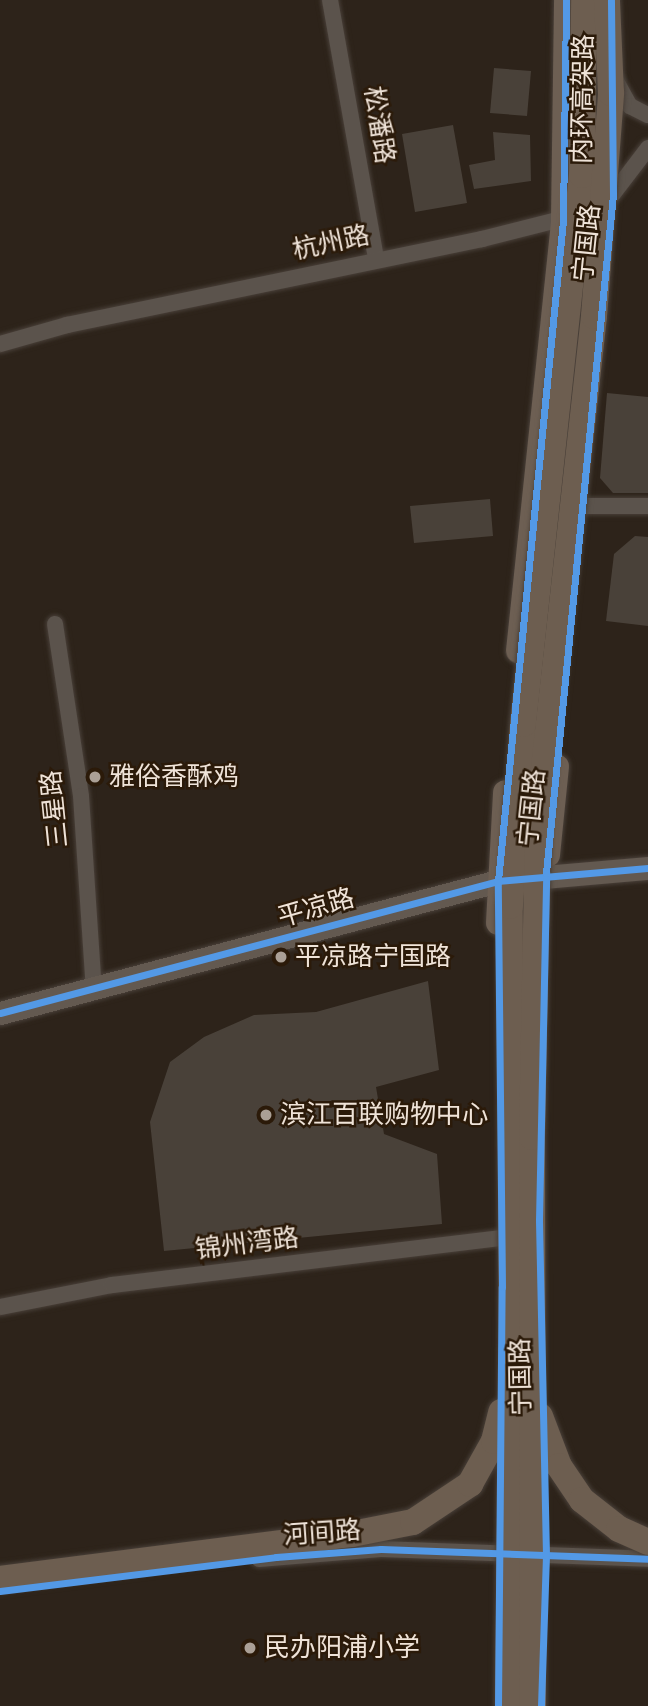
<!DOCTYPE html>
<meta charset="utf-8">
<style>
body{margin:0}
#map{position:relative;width:648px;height:1706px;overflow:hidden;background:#2d231a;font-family:"Space Grotesk","Noto Sans SC",sans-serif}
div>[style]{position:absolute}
.building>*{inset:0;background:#494139}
.roads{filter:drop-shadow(0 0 2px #494039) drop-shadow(0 0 2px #494039)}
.minor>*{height:16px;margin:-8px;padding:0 8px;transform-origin:8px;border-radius:8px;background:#5b534c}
.secondary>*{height:23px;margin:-11.5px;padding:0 11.5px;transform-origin:11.5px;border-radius:11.5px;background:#635950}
.primary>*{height:24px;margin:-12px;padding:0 12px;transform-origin:12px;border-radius:12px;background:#6d5f53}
.bridges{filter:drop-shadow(0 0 2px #494039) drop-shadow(0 0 2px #494039)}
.trunk-bridge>*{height:26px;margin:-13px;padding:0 13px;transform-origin:13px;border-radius:13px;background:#6d5e50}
.cycleway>*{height:7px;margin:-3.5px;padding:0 3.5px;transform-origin:3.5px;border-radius:3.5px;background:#5399e6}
.dots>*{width:19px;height:19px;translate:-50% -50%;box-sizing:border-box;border:4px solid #2b1a09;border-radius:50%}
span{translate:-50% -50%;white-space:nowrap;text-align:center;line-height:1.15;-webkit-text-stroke:5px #2b1a09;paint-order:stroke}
.street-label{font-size:26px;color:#efe3d8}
.poi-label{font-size:26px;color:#efe3d8}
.left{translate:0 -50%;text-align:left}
</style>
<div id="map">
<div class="building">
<i style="clip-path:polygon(494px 68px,531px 71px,527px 116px,490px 113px)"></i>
<i style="clip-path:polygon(453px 125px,467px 203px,415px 212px,402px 134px)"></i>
<i style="clip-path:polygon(493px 132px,530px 135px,531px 181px,474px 189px,469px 165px,495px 160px)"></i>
<i style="clip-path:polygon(607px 393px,648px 397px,648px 493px,613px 493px,600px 478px)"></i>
<i style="clip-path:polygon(490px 499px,493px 536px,414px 543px,410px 506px)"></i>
<i style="clip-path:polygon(635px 536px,648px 537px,648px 626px,606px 621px,614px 554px)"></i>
<i style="clip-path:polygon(428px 981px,439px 1070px,376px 1087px,384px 1134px,437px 1154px,442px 1224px,164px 1251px,150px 1122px,170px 1062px,204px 1037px,254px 1015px,316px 1012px)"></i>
</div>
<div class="roads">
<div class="minor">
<i style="left:330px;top:0;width:262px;rotate:79.9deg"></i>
<i style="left:616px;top:81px;width:29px;rotate:61deg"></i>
<i style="left:630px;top:106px;width:20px;rotate:27deg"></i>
<i style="left:601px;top:200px;width:13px;rotate:-27deg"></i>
<i style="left:613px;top:194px;width:58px;rotate:-52.7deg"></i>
<i style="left:0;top:344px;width:70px;rotate:-15.8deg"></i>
<i style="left:67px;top:325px;width:424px;rotate:-11.7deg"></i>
<i style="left:482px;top:239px;width:90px;rotate:-14.2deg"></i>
<i style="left:581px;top:506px;width:67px"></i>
<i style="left:55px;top:624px;width:174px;rotate:81.4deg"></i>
<i style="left:81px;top:796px;width:194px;rotate:86.2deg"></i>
<i style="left:0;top:1307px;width:114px;rotate:-11.1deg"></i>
<i style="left:112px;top:1285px;width:393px;rotate:-6.9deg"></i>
<i style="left:259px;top:1559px;width:122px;rotate:-4.7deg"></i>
<i style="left:381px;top:1549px;width:267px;rotate:2.1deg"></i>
</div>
<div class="secondary">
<i style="left:0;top:1013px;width:515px;rotate:-14.85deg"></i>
<i style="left:498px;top:881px;width:151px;rotate:-5deg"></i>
</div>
<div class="primary">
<i style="left:518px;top:651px;width:433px;rotate:-84deg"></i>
<i style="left:563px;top:220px;width:220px;rotate:-89.2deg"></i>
<i style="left:548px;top:855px;width:89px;rotate:-84.2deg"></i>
<i style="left:498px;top:923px;width:131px;rotate:-86.9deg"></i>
</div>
</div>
<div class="bridges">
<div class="trunk-bridge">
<i style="left:540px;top:1416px;width:53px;rotate:69.2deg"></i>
<i style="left:559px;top:1466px;width:41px;rotate:55.9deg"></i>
<i style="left:582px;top:1500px;width:47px;rotate:38.1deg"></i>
<i style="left:619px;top:1529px;width:32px;rotate:24deg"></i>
<i style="left:0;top:1579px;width:355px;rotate:-7.3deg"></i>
<i style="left:352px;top:1534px;width:62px;rotate:-11.1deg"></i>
<i style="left:413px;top:1522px;width:69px;rotate:-33.7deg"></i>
<i style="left:470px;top:1484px;width:49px;rotate:-60.8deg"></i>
<i style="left:494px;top:1441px;width:30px;rotate:-76deg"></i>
<i style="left:508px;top:1706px;width:358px;rotate:-89.4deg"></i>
<i style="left:512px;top:1348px;width:442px;rotate:-90.3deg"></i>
<i style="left:510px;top:906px;width:182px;rotate:-85.9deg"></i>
<i style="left:523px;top:724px;width:552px;rotate:-83.87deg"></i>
<i style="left:582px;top:175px;width:175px;rotate:-89.3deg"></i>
<i style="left:533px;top:1706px;width:569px;rotate:-90.1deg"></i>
<i style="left:532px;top:1137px;width:316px;rotate:-88.9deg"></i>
<i style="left:538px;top:821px;width:508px;rotate:-83.67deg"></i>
<i style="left:594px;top:316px;width:224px;rotate:-85.6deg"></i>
<i style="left:611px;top:93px;width:93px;rotate:-92.5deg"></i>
</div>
</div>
<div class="cycleway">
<i style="left:0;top:1013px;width:515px;rotate:-14.85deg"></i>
<i style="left:498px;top:881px;width:151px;rotate:-5deg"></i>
<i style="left:0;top:1591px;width:278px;rotate:-7deg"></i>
<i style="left:276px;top:1557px;width:105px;rotate:-4.4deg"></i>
<i style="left:381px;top:1549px;width:267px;rotate:2.1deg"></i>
<i style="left:498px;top:1706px;width:419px;rotate:-89.5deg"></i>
<i style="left:502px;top:1287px;width:406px;rotate:-90.6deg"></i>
<i style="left:498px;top:881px;width:664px;rotate:-84.38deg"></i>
<i style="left:563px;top:220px;width:220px;rotate:-89.2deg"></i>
<i style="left:541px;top:1706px;width:151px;rotate:-88.1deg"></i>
<i style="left:546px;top:1555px;width:335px;rotate:-91.2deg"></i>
<i style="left:539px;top:1220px;width:347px;rotate:-88.8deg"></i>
<i style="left:546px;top:873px;width:682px;rotate:-84.36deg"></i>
<i style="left:613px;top:194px;width:194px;rotate:-90.6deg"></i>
</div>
<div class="dots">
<i style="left:95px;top:777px;background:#aba096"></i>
<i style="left:281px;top:957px;background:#aba096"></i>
<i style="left:266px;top:1115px;background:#aba096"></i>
<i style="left:250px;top:1648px;background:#aba096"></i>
</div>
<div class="street-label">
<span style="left:583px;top:99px;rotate:-89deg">内环高架路</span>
<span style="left:379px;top:125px;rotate:81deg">松潘路</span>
<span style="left:331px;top:243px;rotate:-12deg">杭州路</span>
<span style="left:587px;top:243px;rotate:-84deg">宁国路</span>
<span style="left:532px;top:808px;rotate:-84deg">宁国路</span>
<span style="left:55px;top:809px;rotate:-96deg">三星路</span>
<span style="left:316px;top:908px;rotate:-16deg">平凉路</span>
<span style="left:247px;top:1244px;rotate:-7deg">锦州湾路</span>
<span style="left:521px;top:1377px;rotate:-91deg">宁国路</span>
<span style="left:322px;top:1533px;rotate:-4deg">河间路</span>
</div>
<div class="poi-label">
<span class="left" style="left:109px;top:777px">雅俗香酥鸡</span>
<span class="left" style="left:295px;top:957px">平凉路宁国路</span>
<span class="left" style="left:280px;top:1115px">滨江百联购物中心</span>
<span class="left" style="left:264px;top:1648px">民办阳浦小学</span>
</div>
</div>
